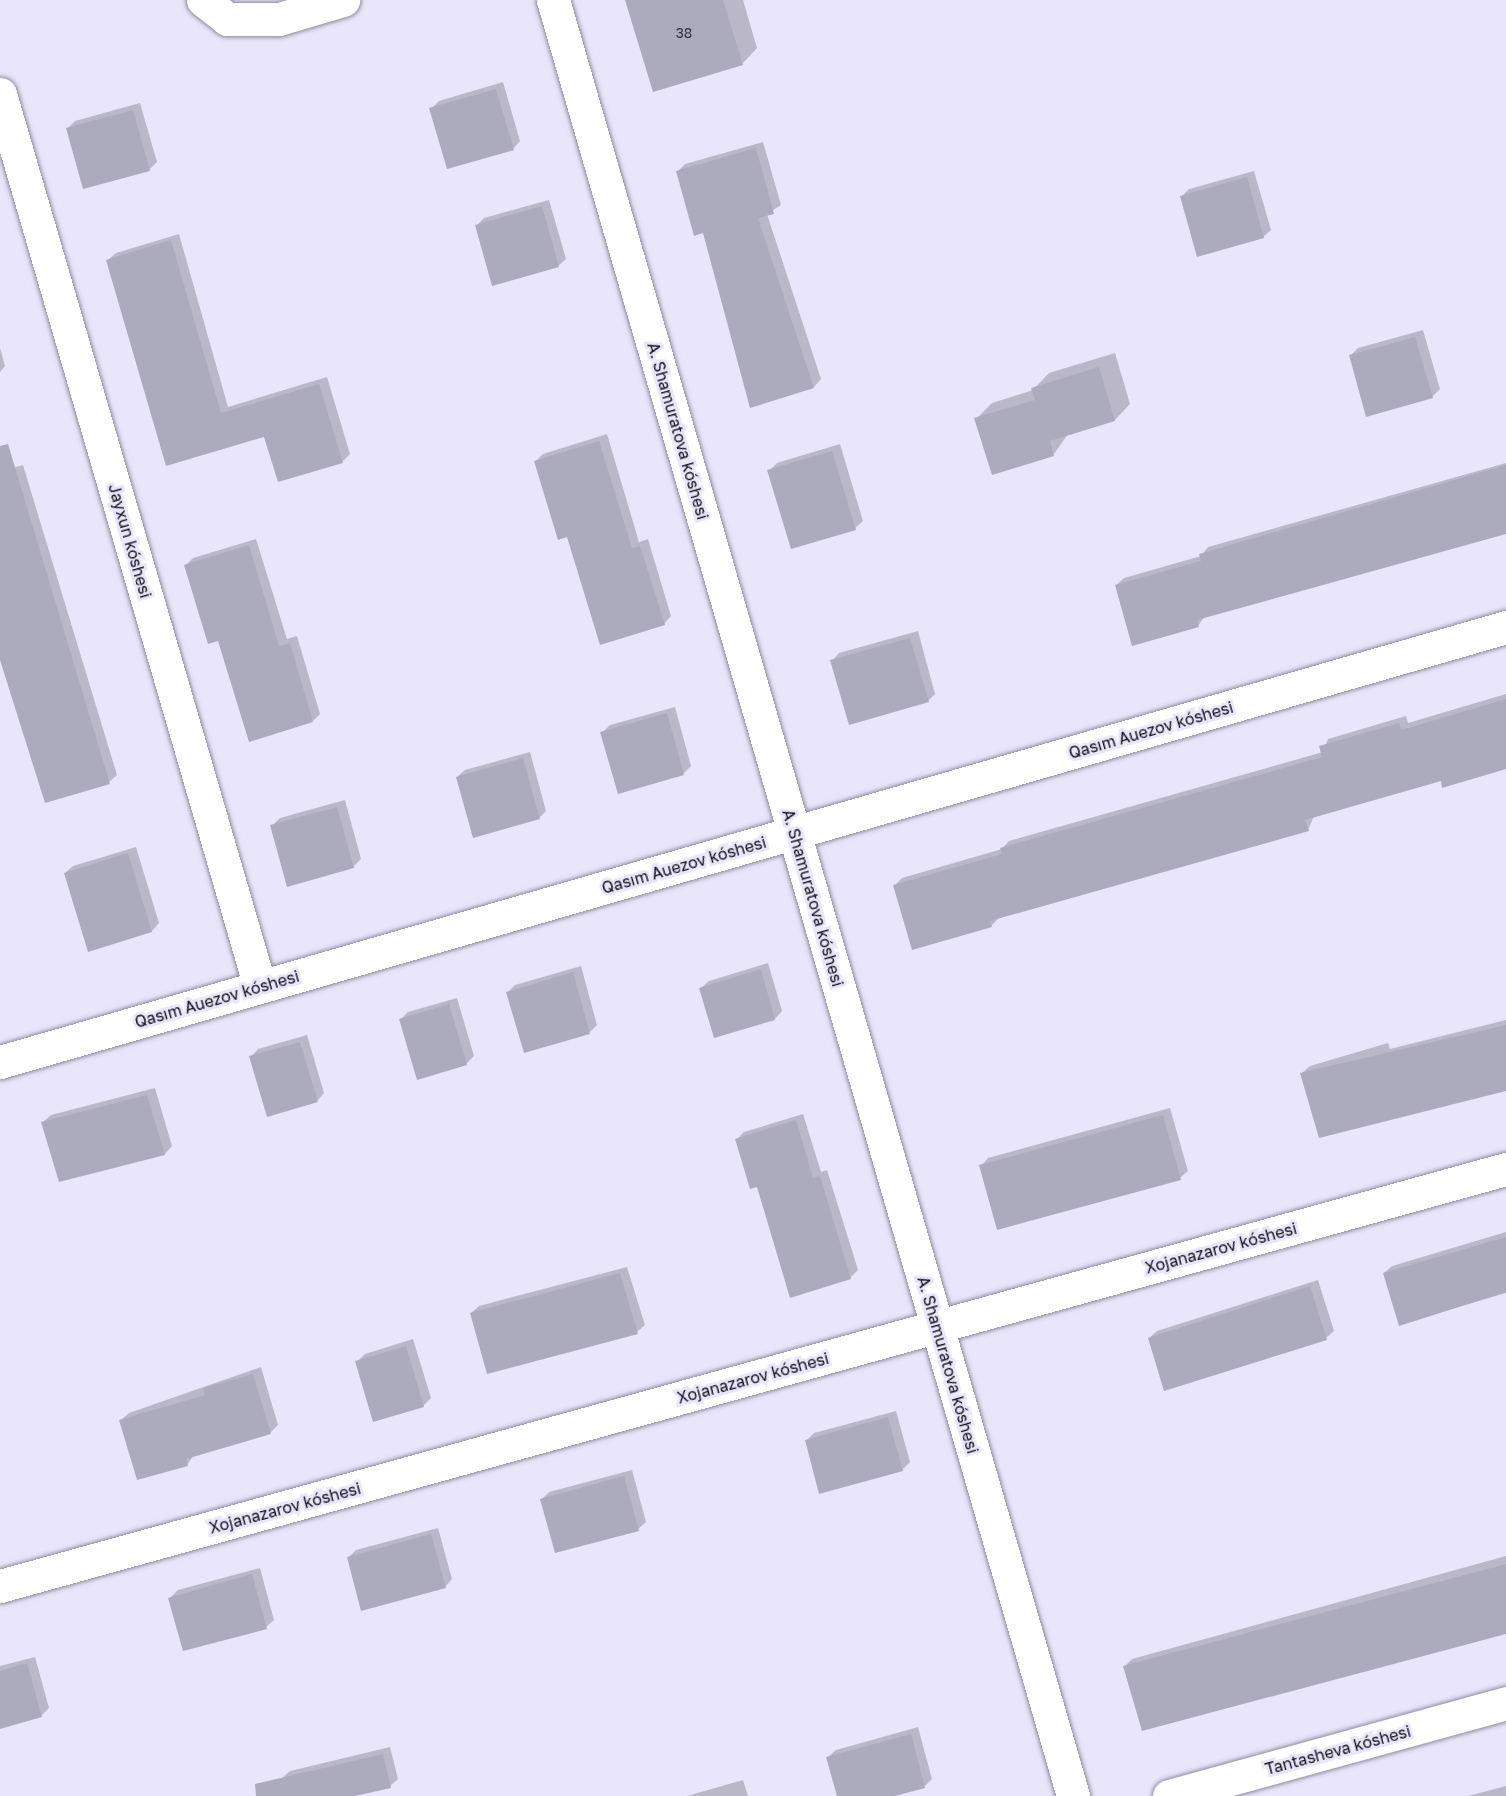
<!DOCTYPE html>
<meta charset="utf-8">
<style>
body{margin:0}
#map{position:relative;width:1506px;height:1796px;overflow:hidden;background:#e9e6fb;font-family:"Golos Text",sans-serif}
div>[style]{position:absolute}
.shadow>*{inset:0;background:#0003}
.building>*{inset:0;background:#acaabd}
.roads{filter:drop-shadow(0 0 2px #8f8c9e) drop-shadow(0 0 2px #8f8c9e)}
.minor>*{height:33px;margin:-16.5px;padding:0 16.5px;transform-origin:16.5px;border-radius:16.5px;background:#fff}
span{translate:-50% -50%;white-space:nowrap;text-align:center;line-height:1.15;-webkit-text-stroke:6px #e9e6fb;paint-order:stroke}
.number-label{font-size:14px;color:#36353f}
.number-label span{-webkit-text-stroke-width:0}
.street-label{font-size:16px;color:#0f0e15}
</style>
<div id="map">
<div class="shadow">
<i style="clip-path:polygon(627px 0,743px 0,757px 48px,742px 64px)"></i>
<i style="clip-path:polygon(503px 82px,520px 141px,513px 149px,431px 109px,439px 101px)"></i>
<i style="clip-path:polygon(140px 103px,157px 162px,149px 170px,67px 129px,75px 121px)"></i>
<i style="clip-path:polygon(763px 142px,781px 205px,767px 214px,821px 379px,814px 387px,678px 171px,685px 164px)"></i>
<i style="clip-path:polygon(1254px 171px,1271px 230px,1263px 237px,1182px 196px,1189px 189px)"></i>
<i style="clip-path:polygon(549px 200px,566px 259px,558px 266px,477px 225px,484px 218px)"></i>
<i style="clip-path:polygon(179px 234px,228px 407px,327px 377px,350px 454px,343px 461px,279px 481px,265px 435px,167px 464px,108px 260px,116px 253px)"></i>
<i style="clip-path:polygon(1423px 330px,1440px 389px,1432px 397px,1350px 356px,1358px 348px)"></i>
<i style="clip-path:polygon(0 348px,5px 366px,0 372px)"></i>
<i style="clip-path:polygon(1115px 353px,1130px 404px,1115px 420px,1068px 434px,1054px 454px,976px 419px,992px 403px,1033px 390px,1049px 373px)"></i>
<i style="clip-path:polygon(607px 434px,639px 542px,648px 539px,671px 616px,664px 624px,568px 535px,536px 461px,543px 454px)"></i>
<i style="clip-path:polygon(840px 444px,863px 521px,855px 528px,769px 471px,777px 463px)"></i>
<i style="clip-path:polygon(1506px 463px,1506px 532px,1205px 616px,1198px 626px,1116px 585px,1124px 578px,1201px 556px,1208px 547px)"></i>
<i style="clip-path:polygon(23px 465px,117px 775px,109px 782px,0 649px,0 472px)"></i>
<i style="clip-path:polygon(256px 539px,287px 639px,297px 636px,320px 714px,313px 721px,219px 639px,186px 565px,193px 558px)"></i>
<i style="clip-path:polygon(918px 631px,935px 694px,928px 701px,832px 661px,839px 653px)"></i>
<i style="clip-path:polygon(1506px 694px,1506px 768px,1442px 780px,1314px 816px,1308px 830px,999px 918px,991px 926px,895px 885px,902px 878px,1002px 849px,1009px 841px,1323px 752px,1328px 739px,1406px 716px,1408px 723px)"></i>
<i style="clip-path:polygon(675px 707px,691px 766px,684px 773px,619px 792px,602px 733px,610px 725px)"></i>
<i style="clip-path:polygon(530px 752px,546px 811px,539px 818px,457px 777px,465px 770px)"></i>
<i style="clip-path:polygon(345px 800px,361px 859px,353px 867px,272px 826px,280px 818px)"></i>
<i style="clip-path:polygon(136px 847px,159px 923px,152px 931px,89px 950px,65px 873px,73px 866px)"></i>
<i style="clip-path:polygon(768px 963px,782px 1011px,775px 1019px,701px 988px,709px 981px)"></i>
<i style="clip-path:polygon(581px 966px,597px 1025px,590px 1032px,525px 1051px,508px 992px,515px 985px)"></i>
<i style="clip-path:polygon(457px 998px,474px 1056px,466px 1064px,401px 1019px,408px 1012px)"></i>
<i style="clip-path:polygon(1506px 1020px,1506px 1088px,1302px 1073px,1310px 1066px,1388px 1043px,1390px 1049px)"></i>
<i style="clip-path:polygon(307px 1035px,324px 1093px,317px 1101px,251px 1057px,258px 1049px)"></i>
<i style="clip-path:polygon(155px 1088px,172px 1146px,165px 1154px,60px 1180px,43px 1122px,51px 1115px)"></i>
<i style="clip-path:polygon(1170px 1108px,1188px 1171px,1180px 1178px,981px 1166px,988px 1158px)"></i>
<i style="clip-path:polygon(803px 1114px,821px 1172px,827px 1170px,858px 1270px,850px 1278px,758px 1185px,737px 1139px,744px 1132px)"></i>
<i style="clip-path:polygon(1506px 1232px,1506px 1293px,1400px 1324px,1384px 1273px,1392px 1266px)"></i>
<i style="clip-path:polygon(627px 1267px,645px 1325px,637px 1332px,471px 1313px,479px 1306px)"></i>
<i style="clip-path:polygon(1318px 1280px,1334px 1331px,1326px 1338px,1149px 1338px,1157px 1331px)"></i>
<i style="clip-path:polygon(413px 1339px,431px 1398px,423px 1406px,357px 1362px,365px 1354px)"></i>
<i style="clip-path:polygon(261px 1367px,278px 1425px,270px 1433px,194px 1455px,187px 1465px,121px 1420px,129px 1413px)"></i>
<i style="clip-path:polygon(896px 1411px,910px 1462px,902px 1470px,807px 1440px,814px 1433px)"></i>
<i style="clip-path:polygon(632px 1470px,646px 1522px,638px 1529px,542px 1499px,549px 1492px)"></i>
<i style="clip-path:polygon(438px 1528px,452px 1579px,445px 1587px,349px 1557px,356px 1550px)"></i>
<i style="clip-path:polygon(1506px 1556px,1506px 1632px,1125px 1666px,1132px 1659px)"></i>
<i style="clip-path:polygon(260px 1568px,274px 1620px,266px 1627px,170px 1598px,178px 1590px)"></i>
<i style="clip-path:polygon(35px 1657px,49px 1708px,41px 1716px,0 1727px,0 1666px)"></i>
<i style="clip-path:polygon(918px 1727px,932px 1779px,925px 1786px,889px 1796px,839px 1796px,828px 1757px,836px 1750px)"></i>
<i style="clip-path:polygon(390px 1747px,398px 1779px,390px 1786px,351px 1796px,286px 1796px,282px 1778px,290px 1771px)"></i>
<i style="clip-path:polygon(743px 1780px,748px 1796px,687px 1796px)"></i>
<i style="clip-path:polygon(1506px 1786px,1506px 1796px,1468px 1796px)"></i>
</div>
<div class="building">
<i style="clip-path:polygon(625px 0,723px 0,743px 65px,653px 92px)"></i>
<i style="clip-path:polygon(496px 89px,514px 150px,447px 169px,429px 108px)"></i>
<i style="clip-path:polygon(133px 110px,150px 171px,83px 189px,66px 128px)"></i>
<i style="clip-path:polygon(756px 148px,774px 214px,758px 218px,814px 388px,750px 408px,703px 233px,694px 236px,676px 171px)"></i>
<i style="clip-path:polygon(1247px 177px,1264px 238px,1197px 257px,1180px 196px)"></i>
<i style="clip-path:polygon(542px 206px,559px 267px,492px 286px,475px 225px)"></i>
<i style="clip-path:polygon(171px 240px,221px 413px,319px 384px,343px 463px,278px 482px,264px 437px,166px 466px,106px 260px)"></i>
<i style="clip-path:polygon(1415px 337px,1433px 398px,1366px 417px,1349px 355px)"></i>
<i style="clip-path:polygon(1099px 367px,1115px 421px,1050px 441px,1054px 456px,992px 475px,974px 418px,1035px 400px,1031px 388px)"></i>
<i style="clip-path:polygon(599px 441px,632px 548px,640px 546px,665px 625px,600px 645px,567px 537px,558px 540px,534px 461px)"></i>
<i style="clip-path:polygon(8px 444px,110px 784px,45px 803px,0 660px,0 446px)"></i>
<i style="clip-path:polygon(832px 451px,856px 530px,791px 549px,767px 470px)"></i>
<i style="clip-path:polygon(1506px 465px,1506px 534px,1197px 620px,1199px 627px,1132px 646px,1115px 585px,1201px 561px,1199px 554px)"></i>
<i style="clip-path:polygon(249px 545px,279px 646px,290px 643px,313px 722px,249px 742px,218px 641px,208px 644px,184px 565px)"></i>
<i style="clip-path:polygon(910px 638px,929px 702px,849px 725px,830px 660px)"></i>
<i style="clip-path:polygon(1506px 699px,1506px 769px,1442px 788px,1441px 781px,1305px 820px,1309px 831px,990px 921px,992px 927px,912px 950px,893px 885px,1002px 854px,1000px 848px,1322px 757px,1319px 746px,1399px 723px,1401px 730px)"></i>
<i style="clip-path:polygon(667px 713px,684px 775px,618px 794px,600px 732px)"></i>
<i style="clip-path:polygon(523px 758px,540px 819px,473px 838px,456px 777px)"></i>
<i style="clip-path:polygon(337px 807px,354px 868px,287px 887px,270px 825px)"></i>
<i style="clip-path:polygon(128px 853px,152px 932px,88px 952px,64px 873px)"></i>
<i style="clip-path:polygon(761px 969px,775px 1020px,714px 1038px,699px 988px)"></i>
<i style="clip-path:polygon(573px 972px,590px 1034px,524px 1053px,506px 992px)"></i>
<i style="clip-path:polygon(449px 1004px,467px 1065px,417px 1080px,399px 1019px)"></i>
<i style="clip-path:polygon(1506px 1025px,1506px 1091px,1319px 1138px,1300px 1073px)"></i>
<i style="clip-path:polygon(300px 1042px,318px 1102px,267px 1117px,249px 1056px)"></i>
<i style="clip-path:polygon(147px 1095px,165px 1155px,59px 1182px,41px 1122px)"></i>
<i style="clip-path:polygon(1163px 1115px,1181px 1180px,997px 1230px,979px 1165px)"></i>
<i style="clip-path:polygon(796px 1120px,813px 1178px,820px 1176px,851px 1279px,790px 1298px,757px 1187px,750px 1189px,735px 1139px)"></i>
<i style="clip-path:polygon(1506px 1237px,1506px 1292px,1399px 1326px,1383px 1273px)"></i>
<i style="clip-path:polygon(620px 1273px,638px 1334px,487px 1374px,470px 1313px)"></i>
<i style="clip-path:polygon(1310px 1286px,1327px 1340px,1164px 1391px,1148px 1338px)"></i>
<i style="clip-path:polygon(406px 1346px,424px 1407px,373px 1422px,355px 1361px)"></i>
<i style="clip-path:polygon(253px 1374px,271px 1434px,186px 1459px,188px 1466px,137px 1480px,119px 1420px,205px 1395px,203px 1388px)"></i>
<i style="clip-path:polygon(888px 1417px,903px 1471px,819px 1494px,805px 1440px)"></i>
<i style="clip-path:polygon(624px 1476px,639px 1531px,555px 1553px,540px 1499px)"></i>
<i style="clip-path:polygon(431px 1534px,446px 1588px,361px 1611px,347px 1557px)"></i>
<i style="clip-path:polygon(1506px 1564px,1506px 1634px,1142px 1731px,1123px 1666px)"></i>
<i style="clip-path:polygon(252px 1574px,267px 1629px,183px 1651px,168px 1598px)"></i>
<i style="clip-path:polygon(27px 1663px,42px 1717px,0 1729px,0 1671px)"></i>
<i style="clip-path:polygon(911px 1734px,925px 1788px,895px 1796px,837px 1796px,826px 1757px)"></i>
<i style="clip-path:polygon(383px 1754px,391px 1788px,355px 1796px,256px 1796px,255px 1784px)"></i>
</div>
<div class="roads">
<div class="minor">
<i style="left:203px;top:0;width:31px;rotate:38deg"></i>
<i style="left:227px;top:19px;width:52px"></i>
<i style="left:279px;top:19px;width:67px;rotate:-16.5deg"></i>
<i style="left:553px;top:0;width:1870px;rotate:73.85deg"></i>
<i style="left:0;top:94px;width:930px;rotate:73.77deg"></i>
<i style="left:0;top:1062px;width:1568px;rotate:-16.11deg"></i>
<i style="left:0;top:1586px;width:1563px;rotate:-15.48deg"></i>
<i style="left:1169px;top:1796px;width:350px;rotate:-15.4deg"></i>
</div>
</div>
<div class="number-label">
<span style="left:684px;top:33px">38</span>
</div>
<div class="street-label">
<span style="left:678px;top:431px;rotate:74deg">A. Shamuratova kóshesi</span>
<span style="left:130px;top:541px;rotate:74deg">Jayxun kóshesi</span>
<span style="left:1151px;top:730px;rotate:-16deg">Qasım Auezov kóshesi</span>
<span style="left:684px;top:865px;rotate:-16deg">Qasım Auezov kóshesi</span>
<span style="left:813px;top:898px;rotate:74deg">A. Shamuratova kóshesi</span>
<span style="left:217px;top:999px;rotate:-16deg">Qasım Auezov kóshesi</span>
<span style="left:1221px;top:1248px;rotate:-15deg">Xojanazarov kóshesi</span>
<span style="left:948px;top:1365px;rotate:74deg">A. Shamuratova kóshesi</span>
<span style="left:753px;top:1378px;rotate:-15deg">Xojanazarov kóshesi</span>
<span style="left:285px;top:1508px;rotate:-15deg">Xojanazarov kóshesi</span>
<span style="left:1338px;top:1750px;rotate:-15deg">Tantasheva kóshesi</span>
</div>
</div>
